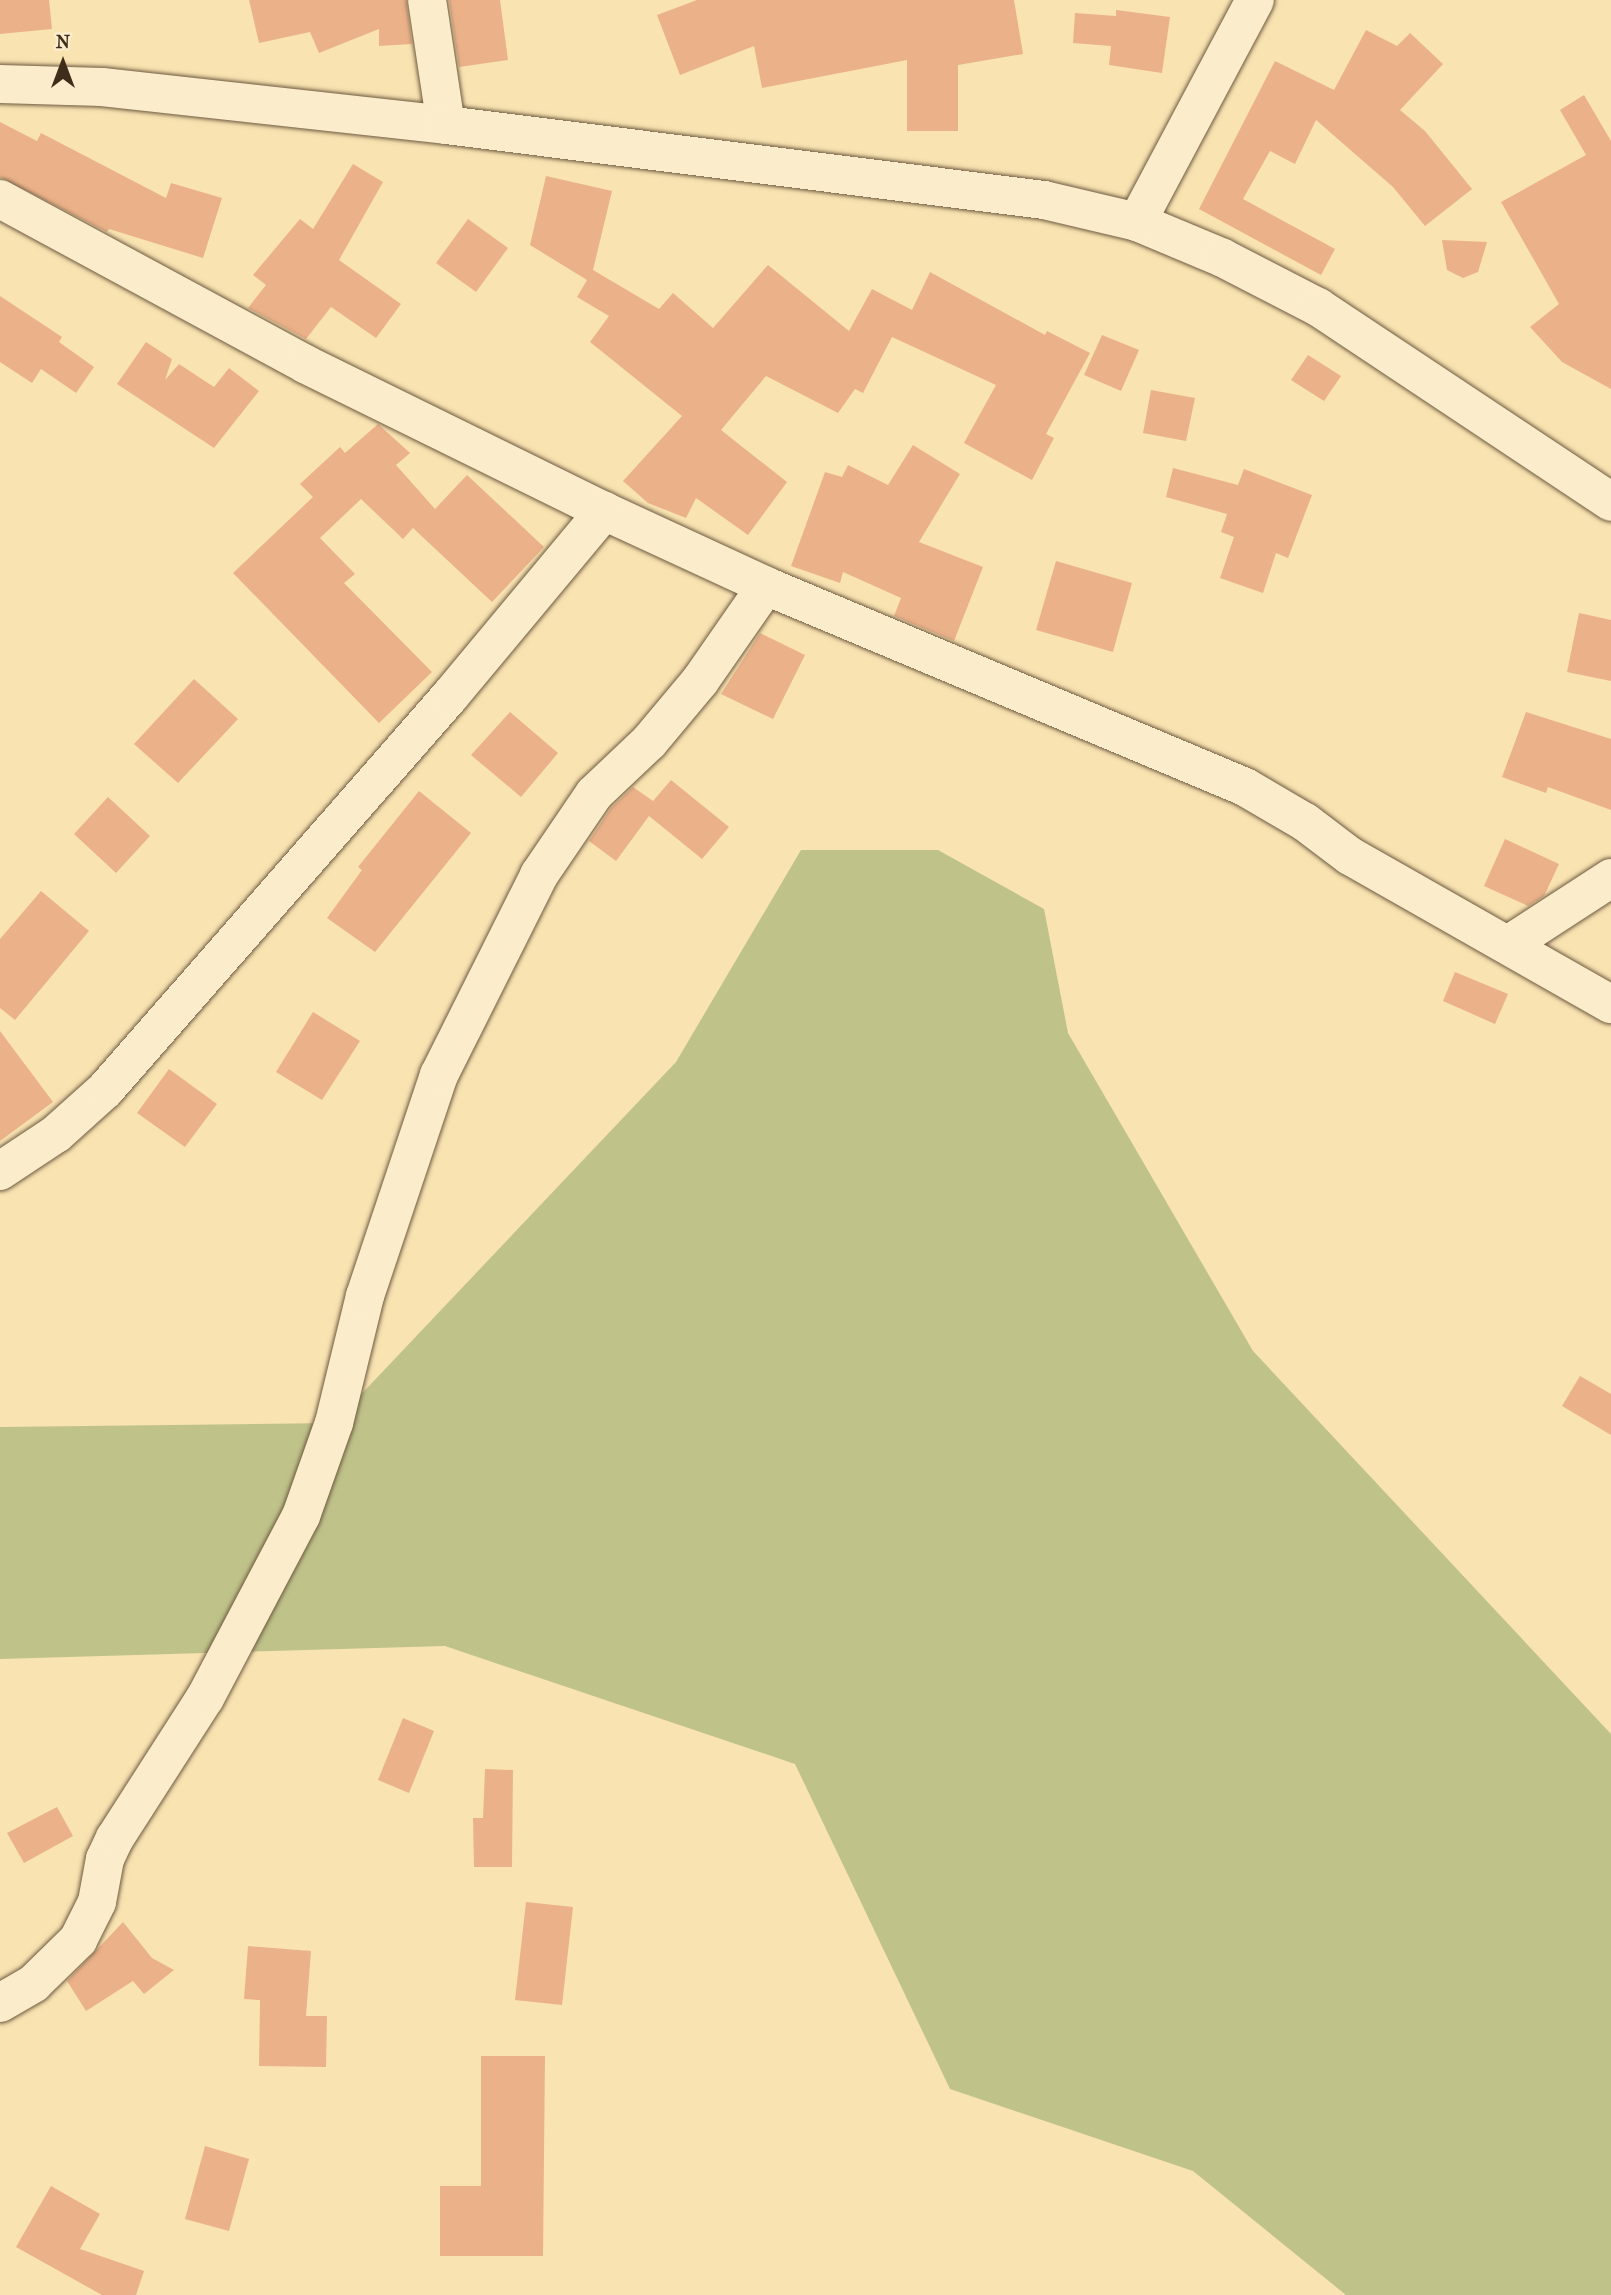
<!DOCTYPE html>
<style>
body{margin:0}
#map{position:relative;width:1611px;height:2295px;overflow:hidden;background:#f9e3b1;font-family:"IM FELL French Canon",serif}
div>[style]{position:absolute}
.green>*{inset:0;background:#bfc38a}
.building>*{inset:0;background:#ebb28a}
.roads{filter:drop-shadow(0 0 2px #6e5a40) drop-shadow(0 0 2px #6e5a40)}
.minor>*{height:38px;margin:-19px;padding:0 19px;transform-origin:19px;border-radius:19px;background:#fbedcc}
span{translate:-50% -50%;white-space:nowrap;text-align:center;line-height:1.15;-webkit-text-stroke:5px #fbedcc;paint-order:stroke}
.north{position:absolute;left:28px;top:28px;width:70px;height:70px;-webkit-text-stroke:5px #fbedcc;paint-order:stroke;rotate:0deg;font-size:19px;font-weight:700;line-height:28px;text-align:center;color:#3f2c1a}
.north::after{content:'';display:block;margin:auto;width:24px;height:32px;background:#3f2c1a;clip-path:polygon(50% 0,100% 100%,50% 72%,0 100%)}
</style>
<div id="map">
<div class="green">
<i style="clip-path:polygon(801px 850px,938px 850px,1044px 909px,1068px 1033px,1253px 1351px,1611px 1734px,1611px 2295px,1346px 2295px,1193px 2171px,950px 2089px,795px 1764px,445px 1646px,0 1659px,0 1427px,334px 1423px,676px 1062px)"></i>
</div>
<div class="building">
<i style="clip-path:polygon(0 0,49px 0,52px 29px,0 34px)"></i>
<i style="clip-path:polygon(249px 0,406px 0,412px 44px,379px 46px,379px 29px,319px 53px,310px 32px,259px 43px)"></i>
<i style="clip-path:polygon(449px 0,500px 0,508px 60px,459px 67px)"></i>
<i style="clip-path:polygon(697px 0,1014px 0,1023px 54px,958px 65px,958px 131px,907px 131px,907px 60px,762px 88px,754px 46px,680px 75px,657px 15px)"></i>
<i style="clip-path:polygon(1116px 10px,1170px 17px,1162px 73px,1109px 65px,1111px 46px,1073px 43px,1075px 13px,1116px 16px)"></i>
<i style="clip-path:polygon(1366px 30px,1397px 46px,1410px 33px,1443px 64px,1400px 110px,1425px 131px,1472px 189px,1425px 226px,1393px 187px,1316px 120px,1295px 164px,1270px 151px,1243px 199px,1335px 249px,1321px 275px,1199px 209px,1275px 61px,1334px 90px)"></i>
<i style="clip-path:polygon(1584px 95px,1611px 141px,1611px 389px,1562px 362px,1530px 327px,1559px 304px,1501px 202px,1586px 155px,1560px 110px)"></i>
<i style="clip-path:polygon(0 122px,37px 141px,41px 133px,166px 198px,171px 183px,222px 198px,203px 258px,109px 229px,107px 232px,0 177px)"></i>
<i style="clip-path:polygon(353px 164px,383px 182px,339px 260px,401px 304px,376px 338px,331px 307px,306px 339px,248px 308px,266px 285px,253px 275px,300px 219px,313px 229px)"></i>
<i style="clip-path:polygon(546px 176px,612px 191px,593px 270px,659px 309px,673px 293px,713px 328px,768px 265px,849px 331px,872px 289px,912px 310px,930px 272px,1045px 335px,1047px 331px,1090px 353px,1046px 434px,1054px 438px,1032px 480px,964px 443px,996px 385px,892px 337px,863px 393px,855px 389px,838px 413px,766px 376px,721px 430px,787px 482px,748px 535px,696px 498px,686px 518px,648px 503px,623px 481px,682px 416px,590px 342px,609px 316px,577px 297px,587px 280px,530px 245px)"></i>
<i style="clip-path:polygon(468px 219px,508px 248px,476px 292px,436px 263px)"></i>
<i style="clip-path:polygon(1442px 240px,1487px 242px,1478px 272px,1463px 278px,1447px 270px)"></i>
<i style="clip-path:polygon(0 296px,62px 337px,59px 342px,94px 367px,76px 393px,41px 369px,32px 383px,0 362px)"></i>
<i style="clip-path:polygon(1102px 335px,1139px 350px,1121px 391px,1084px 375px)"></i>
<i style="clip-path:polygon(146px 342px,172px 359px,165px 380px,179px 364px,214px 387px,229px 368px,259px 391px,214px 448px,117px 384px)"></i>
<i style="clip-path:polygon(1308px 355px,1341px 376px,1324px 401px,1291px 380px)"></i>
<i style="clip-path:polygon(1151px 390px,1195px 398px,1186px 441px,1143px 433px)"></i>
<i style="clip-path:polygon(378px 424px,410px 453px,396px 465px,435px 509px,467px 475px,544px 547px,492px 602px,413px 528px,403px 539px,361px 499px,320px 538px,355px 574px,344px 583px,432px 672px,379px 723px,233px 573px,313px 497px,300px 484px,340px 447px,345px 453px)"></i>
<i style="clip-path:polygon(913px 445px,960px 474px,919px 542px,983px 567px,954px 641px,894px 616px,901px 598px,843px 572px,840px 583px,791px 566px,825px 472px,842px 477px,848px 465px,888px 485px)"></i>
<i style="clip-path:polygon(1173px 468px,1238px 485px,1244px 469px,1312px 495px,1288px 558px,1276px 553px,1263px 593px,1220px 578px,1234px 537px,1221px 532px,1227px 514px,1166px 497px)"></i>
<i style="clip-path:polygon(1056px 561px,1132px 583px,1113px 652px,1036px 630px)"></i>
<i style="clip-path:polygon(1579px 613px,1611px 620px,1611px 681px,1567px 672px)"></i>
<i style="clip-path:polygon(760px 633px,805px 655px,773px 719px,721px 694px)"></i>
<i style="clip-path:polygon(194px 679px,238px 719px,178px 783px,134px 744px)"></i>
<i style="clip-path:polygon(510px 712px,558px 753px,521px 797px,471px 755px)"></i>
<i style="clip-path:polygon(1526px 712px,1611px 739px,1611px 810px,1548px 787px,1546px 793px,1502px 777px)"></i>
<i style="clip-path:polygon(671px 780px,729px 827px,702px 859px,649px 816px,616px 861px,589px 841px,611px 808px,633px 787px,653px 801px)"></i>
<i style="clip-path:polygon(419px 791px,471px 833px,375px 952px,327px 918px,362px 870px,358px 867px)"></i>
<i style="clip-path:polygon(108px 797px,150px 836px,116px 873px,74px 834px)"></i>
<i style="clip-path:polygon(1505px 839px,1559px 864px,1544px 896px,1528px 906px,1484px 886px)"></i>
<i style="clip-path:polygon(41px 891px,89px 931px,15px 1020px,0 1008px,0 939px)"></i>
<i style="clip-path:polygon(1455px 972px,1508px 994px,1495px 1024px,1443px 1001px)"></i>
<i style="clip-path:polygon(313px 1012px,360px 1041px,322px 1100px,276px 1072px)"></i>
<i style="clip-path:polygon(0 1031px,53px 1102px,0 1141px)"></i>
<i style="clip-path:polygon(169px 1069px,217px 1104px,185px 1147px,137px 1113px)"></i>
<i style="clip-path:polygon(1580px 1376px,1611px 1394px,1611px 1435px,1562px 1406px)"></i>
<i style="clip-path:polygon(403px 1718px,434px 1731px,409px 1793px,378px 1780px)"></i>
<i style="clip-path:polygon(485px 1769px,513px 1770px,512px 1867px,474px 1867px,473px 1818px,483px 1818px)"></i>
<i style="clip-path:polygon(57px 1807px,73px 1836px,24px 1863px,7px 1833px)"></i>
<i style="clip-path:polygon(526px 1902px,573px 1907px,562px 2005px,515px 2000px)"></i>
<i style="clip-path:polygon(123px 1922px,152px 1958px,174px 1970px,144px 1994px,133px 1981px,86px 2011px,67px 1981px)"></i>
<i style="clip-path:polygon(248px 1946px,311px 1951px,306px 2016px,327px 2016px,326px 2067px,259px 2066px,260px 2000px,244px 1999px)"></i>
<i style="clip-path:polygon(481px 2056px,545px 2056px,543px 2256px,440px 2256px,440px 2186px,481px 2186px)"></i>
<i style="clip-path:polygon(205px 2146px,249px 2159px,229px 2231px,185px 2219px)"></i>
<i style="clip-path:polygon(51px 2186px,100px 2214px,80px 2249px,144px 2271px,136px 2295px,102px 2295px,16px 2247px)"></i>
</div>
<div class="roads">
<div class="minor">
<i style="left:427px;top:0;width:126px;rotate:81.4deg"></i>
<i style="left:0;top:84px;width:102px;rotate:1.7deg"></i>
<i style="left:102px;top:87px;width:346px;rotate:6.3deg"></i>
<i style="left:446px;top:125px;width:603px;rotate:7.15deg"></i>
<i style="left:1044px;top:200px;width:96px;rotate:13.3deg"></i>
<i style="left:1137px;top:222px;width:93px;rotate:22.7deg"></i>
<i style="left:1223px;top:258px;width:107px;rotate:27.3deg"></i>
<i style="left:1318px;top:307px;width:352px;rotate:33.6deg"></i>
<i style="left:0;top:199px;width:347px;rotate:28.4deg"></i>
<i style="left:305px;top:364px;width:333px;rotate:26.2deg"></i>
<i style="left:604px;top:511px;width:179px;rotate:24.8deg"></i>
<i style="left:766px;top:586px;width:519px;rotate:22.76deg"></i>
<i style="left:1245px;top:787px;width:69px;rotate:30.3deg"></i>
<i style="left:1305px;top:822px;width:56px;rotate:37.1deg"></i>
<i style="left:1350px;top:856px;width:300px;rotate:29.6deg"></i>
<i style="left:1137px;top:222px;width:251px;rotate:-62deg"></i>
<i style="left:1508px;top:945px;width:123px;rotate:-33deg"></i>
<i style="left:0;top:1171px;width:67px;rotate:-33.5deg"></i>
<i style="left:56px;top:1134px;width:66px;rotate:-41.9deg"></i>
<i style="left:105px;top:1090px;width:524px;rotate:-48.79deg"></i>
<i style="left:450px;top:696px;width:241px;rotate:-50.2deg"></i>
<i style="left:0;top:2003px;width:39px;rotate:-30deg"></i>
<i style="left:34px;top:1983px;width:62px;rotate:-44.3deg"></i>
<i style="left:78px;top:1940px;width:42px;rotate:-63.4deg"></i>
<i style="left:97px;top:1902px;width:44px;rotate:-79.5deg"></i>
<i style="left:105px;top:1859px;width:23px;rotate:-65deg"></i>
<i style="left:115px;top:1838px;width:166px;rotate:-57.3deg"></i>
<i style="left:205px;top:1698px;width:206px;rotate:-62.2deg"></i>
<i style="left:301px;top:1516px;width:99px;rotate:-70.5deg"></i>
<i style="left:334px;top:1423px;width:131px;rotate:-76.3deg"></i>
<i style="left:365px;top:1296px;width:233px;rotate:-71.5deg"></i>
<i style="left:439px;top:1075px;width:224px;rotate:-63.4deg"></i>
<i style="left:539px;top:875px;width:98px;rotate:-55.8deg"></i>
<i style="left:594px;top:794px;width:76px;rotate:-43.4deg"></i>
<i style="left:649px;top:742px;width:80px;rotate:-50.1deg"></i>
<i style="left:700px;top:681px;width:116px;rotate:-55.2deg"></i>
</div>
</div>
<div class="north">N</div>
</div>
